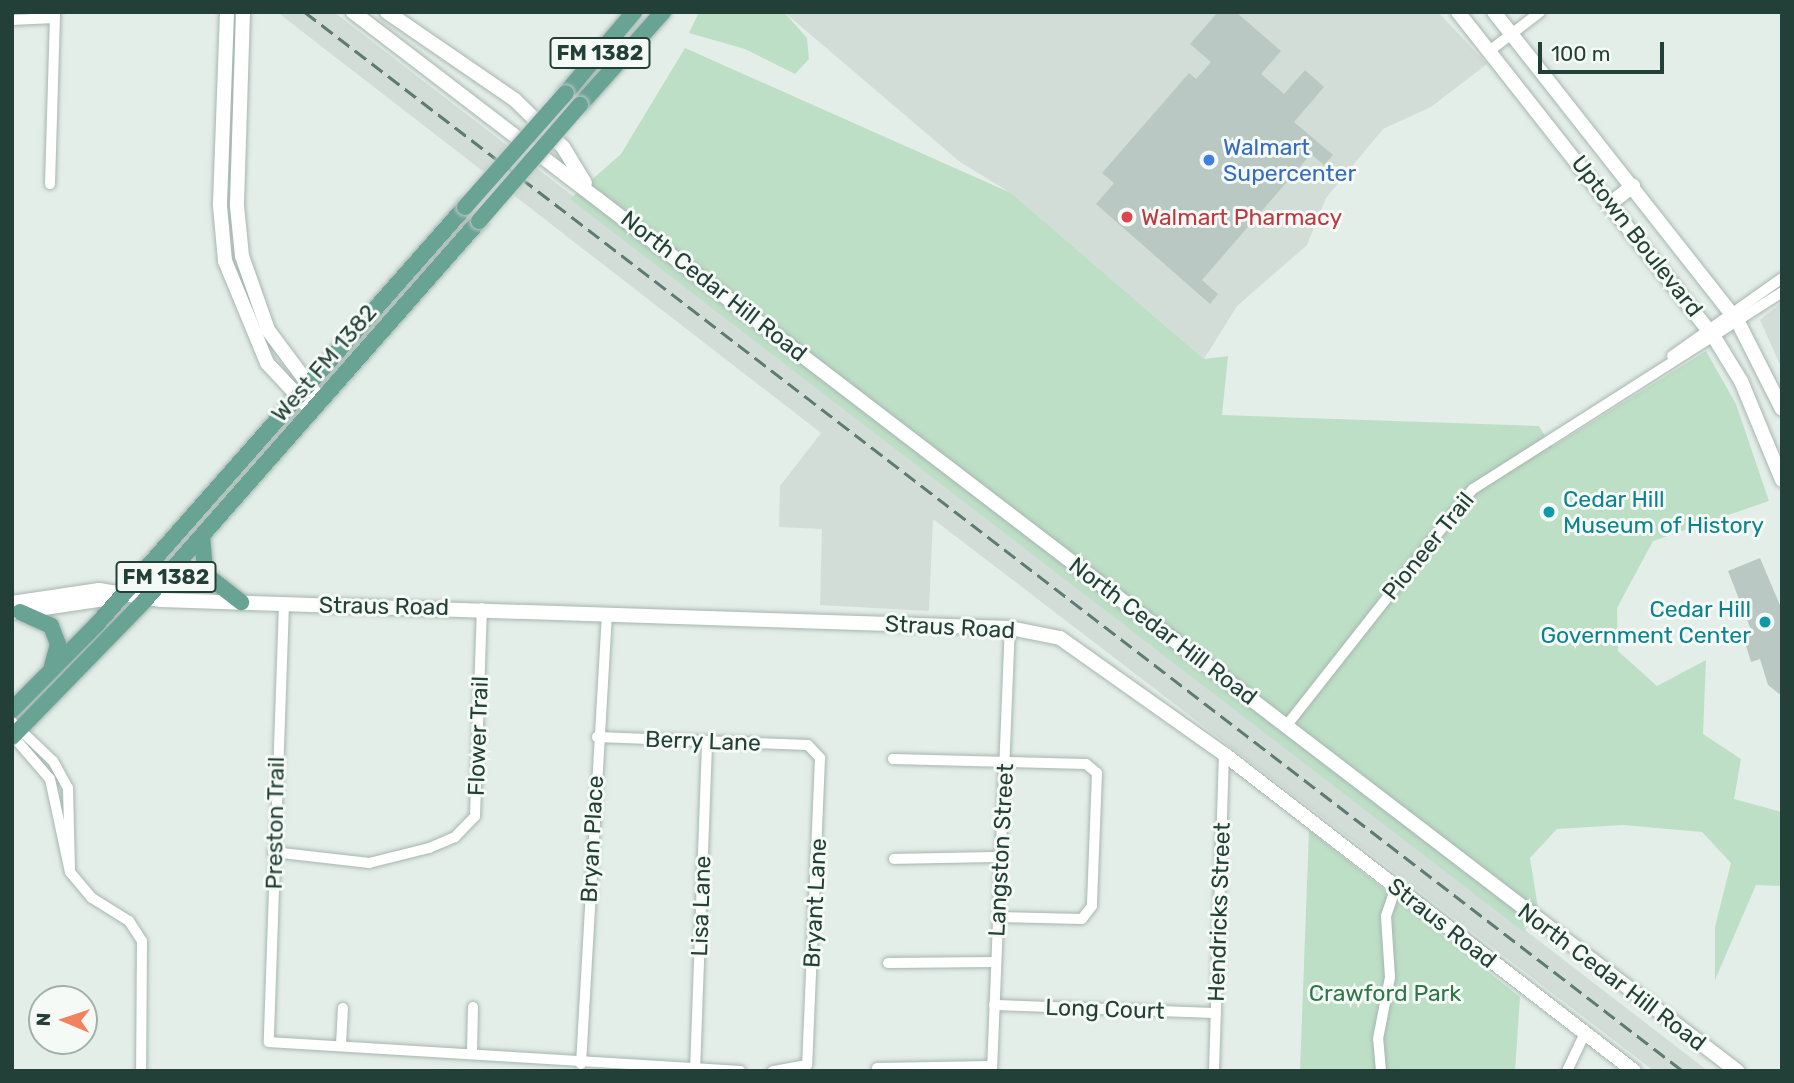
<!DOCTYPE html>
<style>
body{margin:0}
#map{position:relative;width:1794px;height:1083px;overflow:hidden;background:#e4eee9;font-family:Rubik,sans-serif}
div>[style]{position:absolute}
.built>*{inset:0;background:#d2ddd8}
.green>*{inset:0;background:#bddfc6}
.building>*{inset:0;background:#b9c8c2}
.roads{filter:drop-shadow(0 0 2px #a6b6b0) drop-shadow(0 0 2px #a6b6b0)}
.street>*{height:10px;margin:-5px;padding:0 5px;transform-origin:5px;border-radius:5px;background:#fff}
.secondary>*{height:14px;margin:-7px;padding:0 7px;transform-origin:7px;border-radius:7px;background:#fff}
.primary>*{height:16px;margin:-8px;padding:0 8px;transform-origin:8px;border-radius:8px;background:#68a394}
.rail>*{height:2.5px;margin-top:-1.25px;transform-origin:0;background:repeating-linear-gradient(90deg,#5e7b73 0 14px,transparent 0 21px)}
.bridges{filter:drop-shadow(0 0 2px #c1cac7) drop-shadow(0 0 2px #c1cac7)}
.primary-bridge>*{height:16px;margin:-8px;padding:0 8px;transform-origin:8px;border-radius:8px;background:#68a394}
.dots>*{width:19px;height:19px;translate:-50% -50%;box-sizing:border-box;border:4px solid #f5faf7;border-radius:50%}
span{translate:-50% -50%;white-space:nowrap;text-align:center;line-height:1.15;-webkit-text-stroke:6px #f5faf7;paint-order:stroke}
.shield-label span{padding:2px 5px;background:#f5faf7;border:2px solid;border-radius:5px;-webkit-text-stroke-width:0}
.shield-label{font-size:21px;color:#234038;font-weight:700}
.shop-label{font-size:23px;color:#366cbe}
.left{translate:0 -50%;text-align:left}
.health-label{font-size:23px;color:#be3a42}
.street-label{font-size:23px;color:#234038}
.culture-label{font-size:23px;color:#0d838f}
.right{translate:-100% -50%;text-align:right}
.park-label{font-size:23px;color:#2d7749}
.frame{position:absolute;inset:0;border:14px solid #234038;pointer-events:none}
.north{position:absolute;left:28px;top:985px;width:70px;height:70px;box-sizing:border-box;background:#f5faf7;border:2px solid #a1b0ab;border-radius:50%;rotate:272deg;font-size:19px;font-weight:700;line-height:28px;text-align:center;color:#234038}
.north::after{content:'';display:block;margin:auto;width:24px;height:32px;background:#f3815d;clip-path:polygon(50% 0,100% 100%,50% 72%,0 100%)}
.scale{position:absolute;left:1538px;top:42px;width:126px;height:32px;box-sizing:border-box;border:4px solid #234038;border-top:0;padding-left:9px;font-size:21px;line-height:24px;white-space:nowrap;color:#234038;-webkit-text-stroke:5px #f5faf7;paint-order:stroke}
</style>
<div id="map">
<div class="built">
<i style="clip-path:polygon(277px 12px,334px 12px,1708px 1071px,1654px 1071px,933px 519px,929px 611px,820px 605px,822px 529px,779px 527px,780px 486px,821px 433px)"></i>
<i style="clip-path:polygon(784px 12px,1438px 12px,1487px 64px,1431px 107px,1383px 129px,1326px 198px,1307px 245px,1237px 306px,1204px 359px,1011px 193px,960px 162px)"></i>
<i style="clip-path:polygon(1782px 302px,1782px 369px,1760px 320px)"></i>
</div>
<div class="green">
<i style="clip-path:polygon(699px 12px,784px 12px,807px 38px,809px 59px,795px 74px,745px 49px,689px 33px)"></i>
<i style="clip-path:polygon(685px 48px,1011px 193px,1204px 359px,1228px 356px,1222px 415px,1539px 426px,1552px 447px,1706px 351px,1736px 404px,1769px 501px,1653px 541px,1617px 608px,1618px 651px,1657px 686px,1706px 660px,1703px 734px,1741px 759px,1734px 799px,1782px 812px,1782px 886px,1756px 885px,1715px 980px,1715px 927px,1731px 863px,1702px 832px,1623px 825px,1557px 829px,1530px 858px,1538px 908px,1524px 932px,570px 199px,621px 154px)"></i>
<i style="clip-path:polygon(1309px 830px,1520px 997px,1515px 1071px,1300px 1071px)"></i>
</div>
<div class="building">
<i style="clip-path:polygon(1218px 12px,1236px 12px,1281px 51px,1261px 74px,1284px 94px,1305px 70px,1324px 87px,1294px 122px,1333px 155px,1324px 165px,1311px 154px,1202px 280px,1218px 294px,1210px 304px,1096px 204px,1114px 183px,1102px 173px,1189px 73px,1196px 79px,1211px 62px,1190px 44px)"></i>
<i style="clip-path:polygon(1760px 558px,1782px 610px,1782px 696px,1768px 685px,1760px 659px,1751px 662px,1744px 639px,1753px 635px,1728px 571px)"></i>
</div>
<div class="roads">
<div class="street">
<i style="left:12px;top:20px;width:42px;rotate:-2.7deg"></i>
<i style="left:1492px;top:49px;width:61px;rotate:-37.6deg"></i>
<i style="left:50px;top:184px;width:172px;rotate:-88.3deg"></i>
<i style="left:1672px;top:356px;width:135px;rotate:-35.3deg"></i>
<i style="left:284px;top:604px;width:438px;rotate:92deg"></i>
<i style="left:269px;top:1042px;width:472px;rotate:3.5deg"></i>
<i style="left:12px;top:722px;width:57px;rotate:43.6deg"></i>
<i style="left:53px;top:761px;width:31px;rotate:61deg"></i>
<i style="left:68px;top:788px;width:80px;rotate:88.6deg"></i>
<i style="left:1287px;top:725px;width:300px;rotate:-51.8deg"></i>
<i style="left:1473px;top:489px;width:366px;rotate:-32.5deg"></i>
<i style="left:12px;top:735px;width:58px;rotate:49.2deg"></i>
<i style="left:50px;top:779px;width:95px;rotate:77.9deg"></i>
<i style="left:70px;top:872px;width:34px;rotate:50deg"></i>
<i style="left:92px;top:898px;width:44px;rotate:31.9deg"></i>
<i style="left:129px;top:921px;width:24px;rotate:57deg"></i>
<i style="left:142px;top:941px;width:130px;rotate:90.4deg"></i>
<i style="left:597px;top:737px;width:211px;rotate:2.2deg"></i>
<i style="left:808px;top:745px;width:18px;rotate:47deg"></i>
<i style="left:820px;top:758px;width:307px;rotate:92.4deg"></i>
<i style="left:807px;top:1065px;width:35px;rotate:170deg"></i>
<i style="left:893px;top:759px;width:193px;rotate:1.5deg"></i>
<i style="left:1086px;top:764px;width:14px;rotate:39deg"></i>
<i style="left:1097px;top:773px;width:133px;rotate:92.2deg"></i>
<i style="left:1092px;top:906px;width:16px;rotate:128deg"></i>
<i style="left:1082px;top:919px;width:84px;rotate:-178.6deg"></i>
<i style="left:273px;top:852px;width:97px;rotate:6.5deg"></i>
<i style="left:369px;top:863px;width:62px;rotate:-14deg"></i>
<i style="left:429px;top:848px;width:28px;rotate:-23deg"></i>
<i style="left:455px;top:837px;width:29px;rotate:-46deg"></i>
<i style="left:475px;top:816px;width:208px;rotate:-88.1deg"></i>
<i style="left:894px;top:859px;width:108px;rotate:-1.1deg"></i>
<i style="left:888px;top:963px;width:108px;rotate:-0.5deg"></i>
<i style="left:994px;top:1005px;width:222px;rotate:2.1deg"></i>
<i style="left:341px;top:1045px;width:37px;rotate:-87deg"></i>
<i style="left:472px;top:1052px;width:45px;rotate:-88.7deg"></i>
<i style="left:581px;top:1064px;width:450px;rotate:-86.7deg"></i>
<i style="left:877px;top:1068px;width:115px;rotate:-1deg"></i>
<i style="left:695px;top:1071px;width:330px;rotate:-87.9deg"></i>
<i style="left:992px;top:1071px;width:443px;rotate:-87.7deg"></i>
<i style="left:1214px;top:1071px;width:317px;rotate:-88.2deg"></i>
<i style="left:1381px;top:1071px;width:32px;rotate:-95deg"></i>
<i style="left:1378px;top:1039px;width:63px;rotate:-79deg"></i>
<i style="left:1390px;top:977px;width:61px;rotate:-93.8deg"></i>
<i style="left:1386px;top:916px;width:31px;rotate:-71deg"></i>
<i style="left:1567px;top:1071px;width:42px;rotate:-64.7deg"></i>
</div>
<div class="secondary">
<i style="left:227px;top:12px;width:194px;rotate:92.1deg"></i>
<i style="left:220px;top:206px;width:55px;rotate:84.8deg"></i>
<i style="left:225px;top:261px;width:110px;rotate:67.6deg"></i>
<i style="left:267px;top:363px;width:66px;rotate:46.8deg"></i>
<i style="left:243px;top:12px;width:194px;rotate:91.8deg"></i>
<i style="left:237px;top:206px;width:50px;rotate:84.3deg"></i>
<i style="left:242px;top:256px;width:78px;rotate:70.6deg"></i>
<i style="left:268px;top:330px;width:89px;rotate:53.3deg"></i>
<i style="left:353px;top:12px;width:1743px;rotate:37.42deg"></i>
<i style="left:387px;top:12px;width:155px;rotate:34.5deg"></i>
<i style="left:515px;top:100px;width:67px;rotate:44.4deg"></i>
<i style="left:563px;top:147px;width:42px;rotate:58.6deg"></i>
<i style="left:1458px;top:12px;width:414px;rotate:51.8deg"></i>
<i style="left:1714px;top:337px;width:52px;rotate:58.5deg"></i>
<i style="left:1741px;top:381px;width:107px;rotate:67.5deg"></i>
<i style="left:1494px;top:12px;width:395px;rotate:51.8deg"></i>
<i style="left:1738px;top:322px;width:97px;rotate:63.2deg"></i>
<i style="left:1611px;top:203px;width:28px;rotate:-38deg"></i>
<i style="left:12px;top:603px;width:88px;rotate:-8.5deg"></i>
<i style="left:99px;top:590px;width:63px;rotate:9.2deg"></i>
<i style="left:161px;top:600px;width:849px;rotate:1.89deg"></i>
<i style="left:1010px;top:628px;width:51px;rotate:11.3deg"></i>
<i style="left:1060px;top:638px;width:201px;rotate:35.3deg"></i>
<i style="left:1224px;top:754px;width:518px;rotate:37.71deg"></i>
<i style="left:17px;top:612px;width:102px;rotate:-8.4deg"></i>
</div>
<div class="primary">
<i style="left:566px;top:93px;width:106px;rotate:-50deg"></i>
<i style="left:580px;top:105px;width:125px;rotate:-48.3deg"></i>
<i style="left:202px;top:536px;width:38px;rotate:85deg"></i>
<i style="left:205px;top:574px;width:46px;rotate:37.9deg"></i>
<i style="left:20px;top:612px;width:34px;rotate:24deg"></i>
<i style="left:51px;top:626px;width:19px;rotate:69deg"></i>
<i style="left:58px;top:644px;width:24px;rotate:105deg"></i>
<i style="left:12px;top:710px;width:122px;rotate:-45.3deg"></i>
<i style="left:98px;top:623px;width:555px;rotate:-48.58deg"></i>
<i style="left:12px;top:737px;width:192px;rotate:-45.8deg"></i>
<i style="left:146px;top:599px;width:504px;rotate:-48.62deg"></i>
</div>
</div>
<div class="rail">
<i style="left:305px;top:12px;width:1738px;rotate:37.54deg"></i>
</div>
<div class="bridges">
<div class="primary-bridge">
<i style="left:465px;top:207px;width:152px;rotate:-48.5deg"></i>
<i style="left:479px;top:221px;width:154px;rotate:-49deg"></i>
</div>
</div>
<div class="dots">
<i style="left:1209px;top:160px;background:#3f7fe0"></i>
<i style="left:1127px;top:217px;background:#e0444e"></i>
<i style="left:1549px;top:512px;background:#0f9aa8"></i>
<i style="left:1765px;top:622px;background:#0f9aa8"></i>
</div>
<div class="shield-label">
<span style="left:600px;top:53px">FM 1382</span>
<span style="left:166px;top:577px">FM 1382</span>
</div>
<div class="shop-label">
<span class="left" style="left:1223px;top:160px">Walmart<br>Supercenter</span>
</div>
<div class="health-label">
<span class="left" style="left:1141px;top:217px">Walmart Pharmacy</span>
</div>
<div class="street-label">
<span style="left:1637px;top:236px;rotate:52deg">Uptown Boulevard</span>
<span style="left:714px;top:286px;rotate:38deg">North Cedar Hill Road</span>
<span style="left:324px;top:363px;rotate:-49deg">West FM 1382</span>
<span style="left:1428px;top:546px;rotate:-51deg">Pioneer Trail</span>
<span style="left:384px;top:606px;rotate:1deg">Straus Road</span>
<span style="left:950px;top:627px;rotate:3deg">Straus Road</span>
<span style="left:1163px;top:631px;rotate:37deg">North Cedar Hill Road</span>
<span style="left:478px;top:736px;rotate:-88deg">Flower Trail</span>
<span style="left:703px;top:741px;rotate:2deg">Berry Lane</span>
<span style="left:275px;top:823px;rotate:-89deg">Preston Trail</span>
<span style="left:592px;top:839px;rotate:-87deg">Bryan Place</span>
<span style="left:1001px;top:850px;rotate:-87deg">Langston Street</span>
<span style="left:815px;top:903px;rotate:-87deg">Bryant Lane</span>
<span style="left:701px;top:906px;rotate:-88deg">Lisa Lane</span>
<span style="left:1219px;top:912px;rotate:-88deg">Hendricks Street</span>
<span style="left:1442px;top:923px;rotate:38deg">Straus Road</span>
<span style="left:1612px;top:977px;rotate:37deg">North Cedar Hill Road</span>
<span style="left:1105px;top:1009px;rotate:2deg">Long Court</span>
</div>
<div class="culture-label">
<span class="left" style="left:1563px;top:512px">Cedar Hill<br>Museum of History</span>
<span class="right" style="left:1751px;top:622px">Cedar Hill<br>Government Center</span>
</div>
<div class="park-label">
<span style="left:1385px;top:993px">Crawford Park</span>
</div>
<div class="frame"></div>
<div class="north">N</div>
<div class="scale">100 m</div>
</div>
